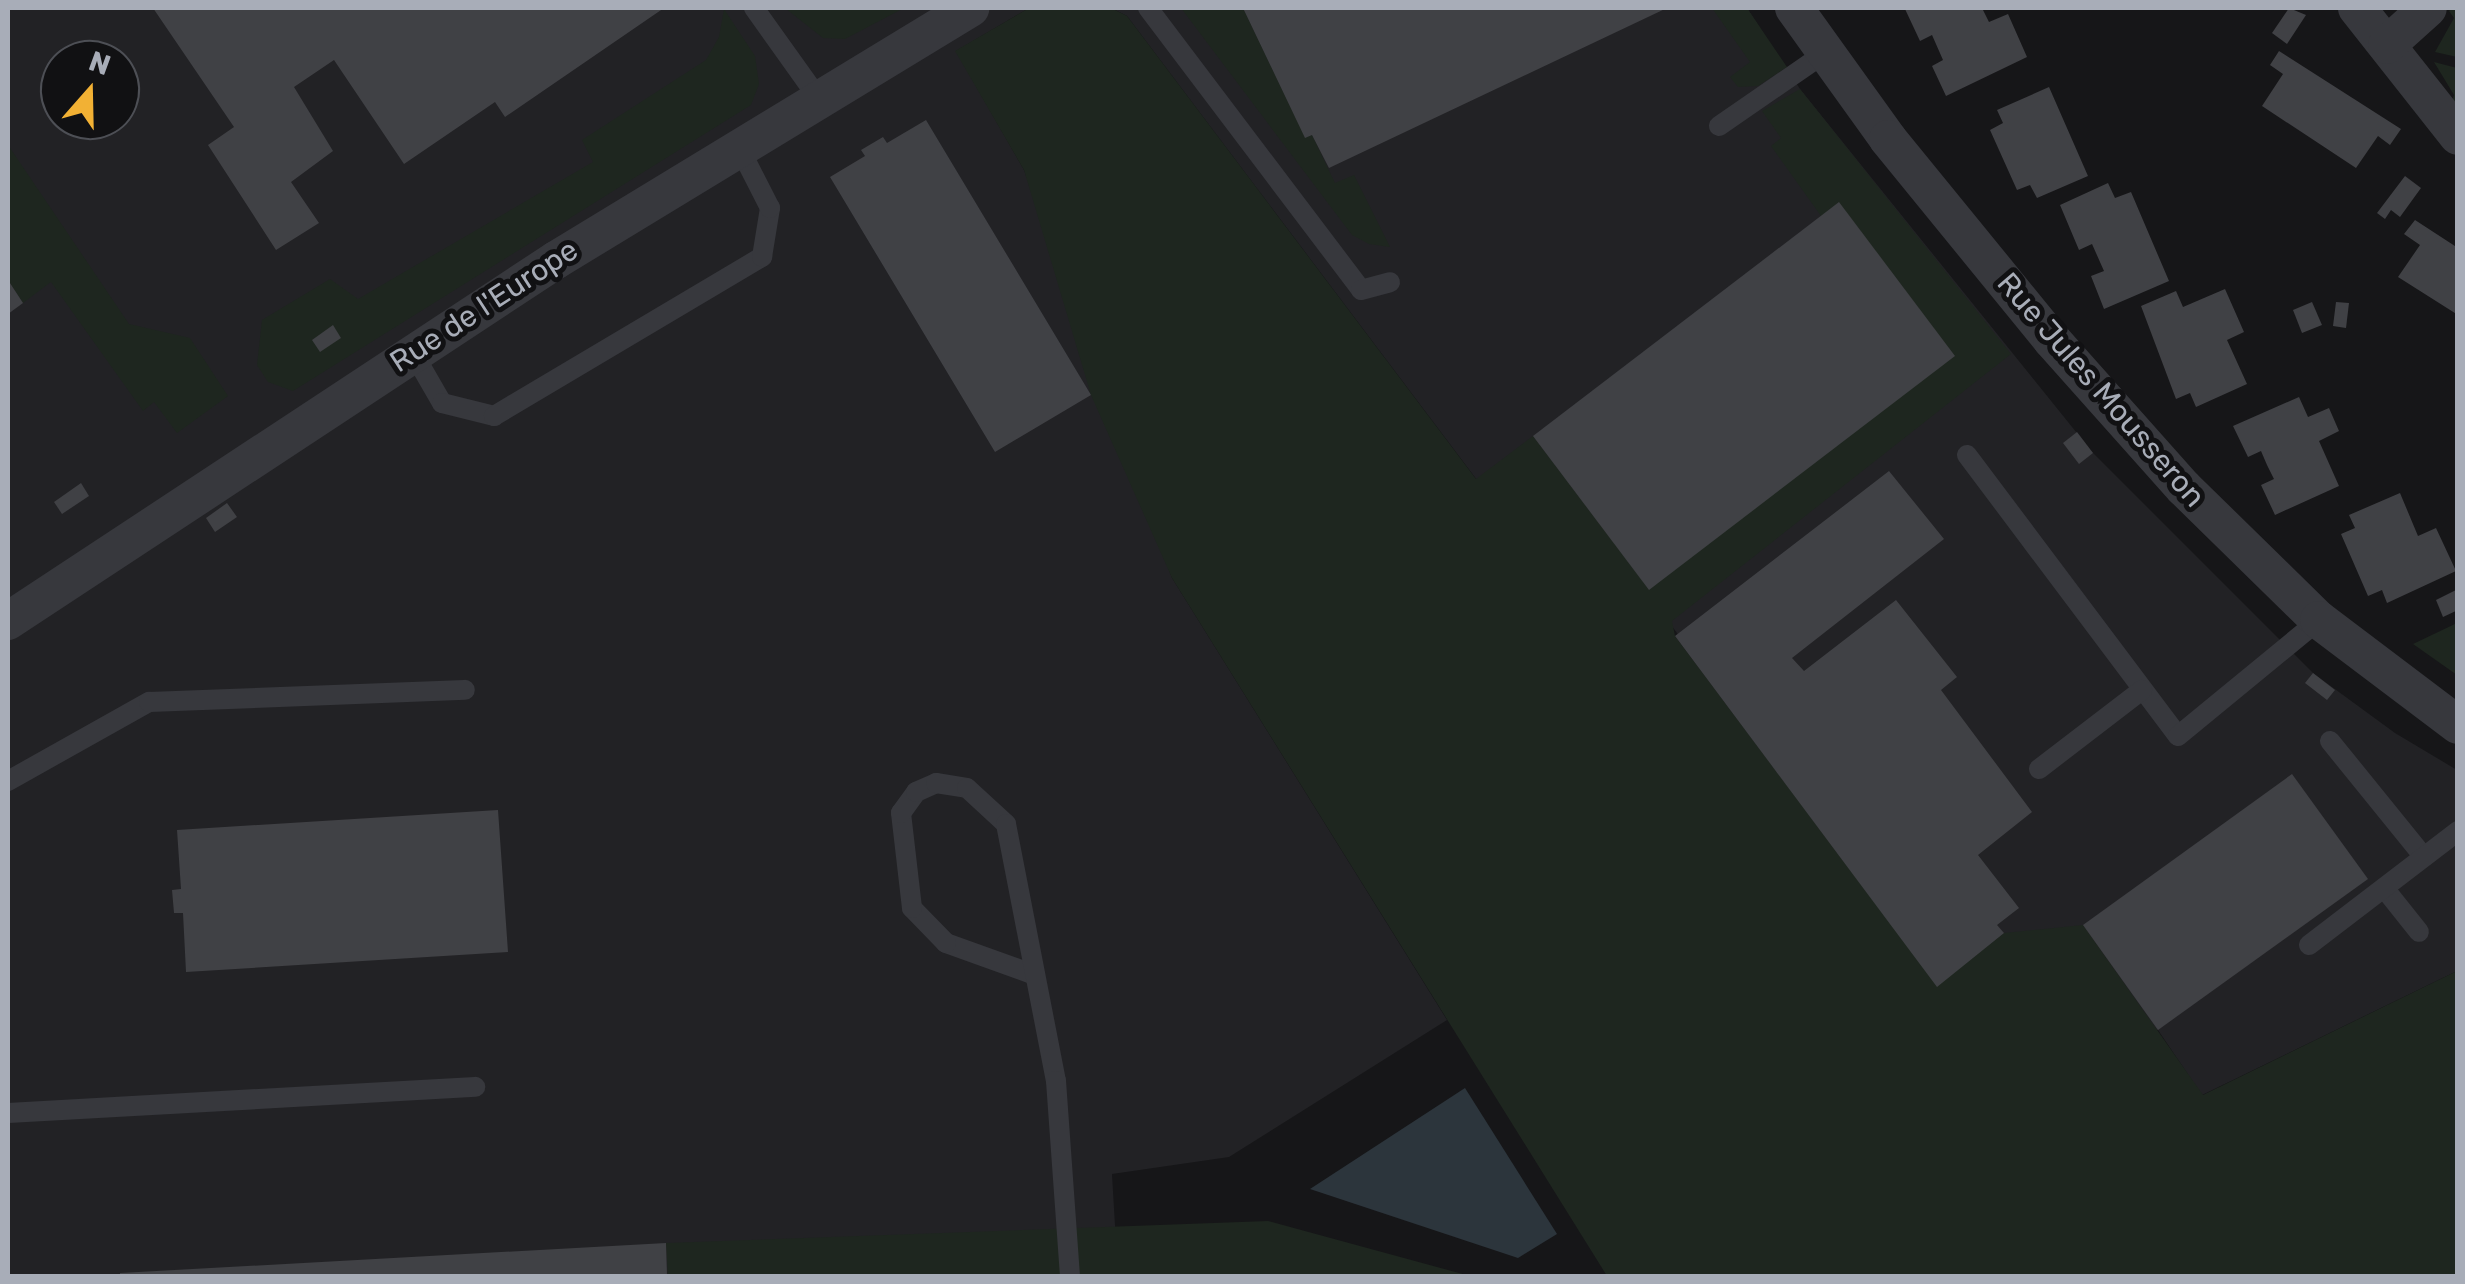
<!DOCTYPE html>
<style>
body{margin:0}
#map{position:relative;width:2465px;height:1284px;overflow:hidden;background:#161618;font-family:Rubik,sans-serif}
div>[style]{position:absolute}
.built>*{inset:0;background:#222225}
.green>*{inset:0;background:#1e261f}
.water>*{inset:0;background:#2c353c}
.building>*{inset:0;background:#404145}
.service>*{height:20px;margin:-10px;padding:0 10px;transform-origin:10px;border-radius:10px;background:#37383d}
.minor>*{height:38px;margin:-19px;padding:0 19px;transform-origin:19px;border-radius:19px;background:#37383d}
span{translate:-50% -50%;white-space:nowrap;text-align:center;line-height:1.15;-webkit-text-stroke:10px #111113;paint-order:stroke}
.street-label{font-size:30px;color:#a8adb8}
.frame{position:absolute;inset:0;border:10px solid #a8adb8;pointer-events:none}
.north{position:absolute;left:40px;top:40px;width:100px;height:100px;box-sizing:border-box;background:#111113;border:2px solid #4d4f55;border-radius:50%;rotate:20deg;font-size:28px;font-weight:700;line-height:40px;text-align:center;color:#a8adb8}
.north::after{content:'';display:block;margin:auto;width:35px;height:45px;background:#f2b134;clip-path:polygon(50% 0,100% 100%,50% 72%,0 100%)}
</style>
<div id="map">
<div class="built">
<i style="clip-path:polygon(evenodd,8px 8px,1029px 8px,956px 51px,1024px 170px,1172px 578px,1447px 1020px,1229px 1157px,1112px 1174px,1118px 1276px,8px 1276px,8px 8px,60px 60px,120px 60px,120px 120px,60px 120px,60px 60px)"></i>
<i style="clip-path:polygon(1111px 8px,1747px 8px,1800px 89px,2093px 453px,2313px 673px,2395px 733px,2457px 770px,2457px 971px,2202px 1095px,2158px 1030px,1937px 987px,1533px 437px,1477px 480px,1127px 16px)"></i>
</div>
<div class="green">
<i style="clip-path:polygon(785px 8px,904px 8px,845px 39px,823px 38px)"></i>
<i style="clip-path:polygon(1029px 8px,1111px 8px,1127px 16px,1476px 479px,1533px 436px,1649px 589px,1821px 216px,1771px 146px,1781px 138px,1762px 111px,1800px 89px,2011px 354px,1672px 621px,1675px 636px,1937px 986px,2004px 933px,2083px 925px,2203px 1095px,2457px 971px,2457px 1276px,1607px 1276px,1172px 578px,1091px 395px,1024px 170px,955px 51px)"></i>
<i style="clip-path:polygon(1181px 8px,1243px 8px,1305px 137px,1312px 135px,1335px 183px,1354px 175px,1390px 247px,1369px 244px,1352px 235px)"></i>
<i style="clip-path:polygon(1712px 8px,1747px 8px,1787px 67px,1758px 86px,1738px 87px,1730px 77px,1750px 62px)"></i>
<i style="clip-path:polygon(2452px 8px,2457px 8px,2457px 57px,2435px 52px,2454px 18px,2449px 11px)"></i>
<i style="clip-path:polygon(724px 9px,755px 56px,759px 84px,751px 105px,293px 391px,268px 382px,257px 365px,262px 320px,330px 279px,358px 299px,593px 162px,582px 140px,706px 60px,719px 37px)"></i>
<i style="clip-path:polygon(2434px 62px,2457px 68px,2457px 113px,2451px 105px,2454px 95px)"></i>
<i style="clip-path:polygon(8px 145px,129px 324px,190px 338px,228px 396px,177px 433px,154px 402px,143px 411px,51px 282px,23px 303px,8px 280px)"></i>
<i style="clip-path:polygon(2457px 623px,2457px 675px,2413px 644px)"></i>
<i style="clip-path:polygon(1268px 1221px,1470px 1276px,668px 1276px,666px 1243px)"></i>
</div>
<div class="water">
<i style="clip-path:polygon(1465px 1088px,1557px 1234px,1518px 1258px,1310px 1189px)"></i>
</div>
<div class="building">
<i style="clip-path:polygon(153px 8px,664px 8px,505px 117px,495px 102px,404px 164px,334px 60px,294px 87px,333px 151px,291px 182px,319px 223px,276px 250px,208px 145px,234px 127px)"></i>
<i style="clip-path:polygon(1243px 8px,1667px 8px,1329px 168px,1312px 135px,1305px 138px)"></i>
<i style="clip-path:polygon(1910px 8px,1982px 8px,1989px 22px,2008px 14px,2027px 57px,1946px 96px,1932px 66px,1943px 60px,1932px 35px,1920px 41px,1905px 9px)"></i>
<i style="clip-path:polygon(2289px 8px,2306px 15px,2287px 44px,2272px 33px)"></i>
<i style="clip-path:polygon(2279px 51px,2401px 129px,2390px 145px,2378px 136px,2356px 168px,2262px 106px,2283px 74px,2270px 65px)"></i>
<i style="clip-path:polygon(2049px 87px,2088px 176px,2037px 198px,2030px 185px,2017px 190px,1990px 130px,2003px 123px,1997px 110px)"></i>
<i style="clip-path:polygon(926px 120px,1091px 395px,995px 452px,830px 177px,865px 156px,861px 150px,883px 137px,887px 143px)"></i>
<i style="clip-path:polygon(2405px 176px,2421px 188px,2400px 217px,2391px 210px,2385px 219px,2377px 213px)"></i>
<i style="clip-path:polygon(2108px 183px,2115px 198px,2131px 192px,2169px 281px,2104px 309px,2091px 276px,2104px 271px,2092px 244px,2079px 250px,2060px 205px)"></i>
<i style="clip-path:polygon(1839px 202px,1955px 356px,1649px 590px,1533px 436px)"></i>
<i style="clip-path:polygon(2415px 220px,2458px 248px,2458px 315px,2398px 277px,2420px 245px,2404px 234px)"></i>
<i style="clip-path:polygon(8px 280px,23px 303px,8px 314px)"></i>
<i style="clip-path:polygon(2225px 289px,2244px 332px,2227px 340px,2247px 384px,2196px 407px,2190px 393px,2176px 399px,2141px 306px,2176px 291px,2183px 307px)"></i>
<i style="clip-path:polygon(2312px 302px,2322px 325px,2302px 333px,2293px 310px)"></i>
<i style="clip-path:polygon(2336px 302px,2349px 303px,2346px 328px,2333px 326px)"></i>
<i style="clip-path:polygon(333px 325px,341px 338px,320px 352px,312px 340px)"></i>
<i style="clip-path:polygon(2299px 397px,2308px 417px,2329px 408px,2339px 431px,2319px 441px,2339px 486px,2275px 515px,2261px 485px,2274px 479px,2267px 465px,2261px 451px,2248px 457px,2233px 426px)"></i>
<i style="clip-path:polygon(2077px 432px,2093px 453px,2079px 464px,2063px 443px)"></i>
<i style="clip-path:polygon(1889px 471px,1944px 539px,1792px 658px,1804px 671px,1896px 600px,1957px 677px,1941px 690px,2032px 812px,1978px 855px,2019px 908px,1997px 925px,2004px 933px,1937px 987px,1675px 636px)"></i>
<i style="clip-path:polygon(81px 483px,89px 496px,62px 514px,54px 502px)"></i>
<i style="clip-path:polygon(2400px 493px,2418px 536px,2436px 528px,2456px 571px,2387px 603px,2382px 590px,2368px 596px,2341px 534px,2355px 528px,2349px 515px)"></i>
<i style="clip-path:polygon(227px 503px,237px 517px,215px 532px,206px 518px)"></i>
<i style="clip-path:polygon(2456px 590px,2458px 610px,2443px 617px,2436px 600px)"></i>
<i style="clip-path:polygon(2313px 673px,2335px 690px,2327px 700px,2305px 683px)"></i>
<i style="clip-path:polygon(2292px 774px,2368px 879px,2158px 1030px,2083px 925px)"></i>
<i style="clip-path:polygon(498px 810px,508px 952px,186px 972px,183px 913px,174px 913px,172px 890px,181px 889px,177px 830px)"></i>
<i style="clip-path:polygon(666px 1243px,667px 1276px,120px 1276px,120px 1273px)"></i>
</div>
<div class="service">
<i style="left:754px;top:8px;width:112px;rotate:54.5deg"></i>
<i style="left:1148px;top:8px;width:353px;rotate:52.9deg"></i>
<i style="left:1361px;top:290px;width:30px;rotate:-15deg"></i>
<i style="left:1719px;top:126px;width:129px;rotate:-34.6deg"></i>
<i style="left:412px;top:351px;width:60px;rotate:60deg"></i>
<i style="left:442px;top:403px;width:54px;rotate:14deg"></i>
<i style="left:494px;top:416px;width:312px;rotate:-30.7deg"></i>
<i style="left:762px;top:257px;width:50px;rotate:-80.7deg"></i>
<i style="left:770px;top:208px;width:66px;rotate:-117deg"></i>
<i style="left:1967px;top:455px;width:351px;rotate:53.1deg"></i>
<i style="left:2178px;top:736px;width:183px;rotate:-39.4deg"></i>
<i style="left:2330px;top:741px;width:149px;rotate:51deg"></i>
<i style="left:2039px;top:769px;width:130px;rotate:-37.5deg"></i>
<i style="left:8px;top:781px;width:162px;rotate:-29.3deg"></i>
<i style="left:149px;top:702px;width:316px;rotate:-2.2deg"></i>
<i style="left:2384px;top:888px;width:56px;rotate:51.5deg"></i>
<i style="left:2309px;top:945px;width:188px;rotate:-37.4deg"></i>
<i style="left:1035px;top:975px;width:95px;rotate:-160.2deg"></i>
<i style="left:946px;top:943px;width:49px;rotate:-134.2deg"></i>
<i style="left:912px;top:908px;width:96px;rotate:-96.6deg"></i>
<i style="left:901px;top:813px;width:26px;rotate:-54deg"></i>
<i style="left:916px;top:792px;width:22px;rotate:-24deg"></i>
<i style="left:936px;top:783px;width:31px;rotate:9deg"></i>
<i style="left:967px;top:788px;width:53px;rotate:42.7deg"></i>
<i style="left:1006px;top:824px;width:262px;rotate:79deg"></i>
<i style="left:1056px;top:1081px;width:196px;rotate:85.9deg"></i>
<i style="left:8px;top:1113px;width:468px;rotate:-3.2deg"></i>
</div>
<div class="minor">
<i style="left:1794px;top:8px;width:161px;rotate:54.3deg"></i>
<i style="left:1888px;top:139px;width:259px;rotate:50.8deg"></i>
<i style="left:2052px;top:340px;width:198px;rotate:48.3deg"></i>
<i style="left:2184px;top:488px;width:189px;rotate:44.4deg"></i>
<i style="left:2319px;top:620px;width:174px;rotate:37.1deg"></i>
<i style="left:2357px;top:8px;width:163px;rotate:51.7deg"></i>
<i style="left:2387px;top:45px;width:55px;rotate:-42.1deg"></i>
<i style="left:8px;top:621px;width:656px;rotate:-33.38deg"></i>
<i style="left:556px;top:260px;width:485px;rotate:-31.3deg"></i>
</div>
<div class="street-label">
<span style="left:484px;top:306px;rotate:-33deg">Rue de l'Europe</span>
<span style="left:2101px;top:390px;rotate:49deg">Rue Jules Mousseron</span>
</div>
<div class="frame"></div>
<div class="north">N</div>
</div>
